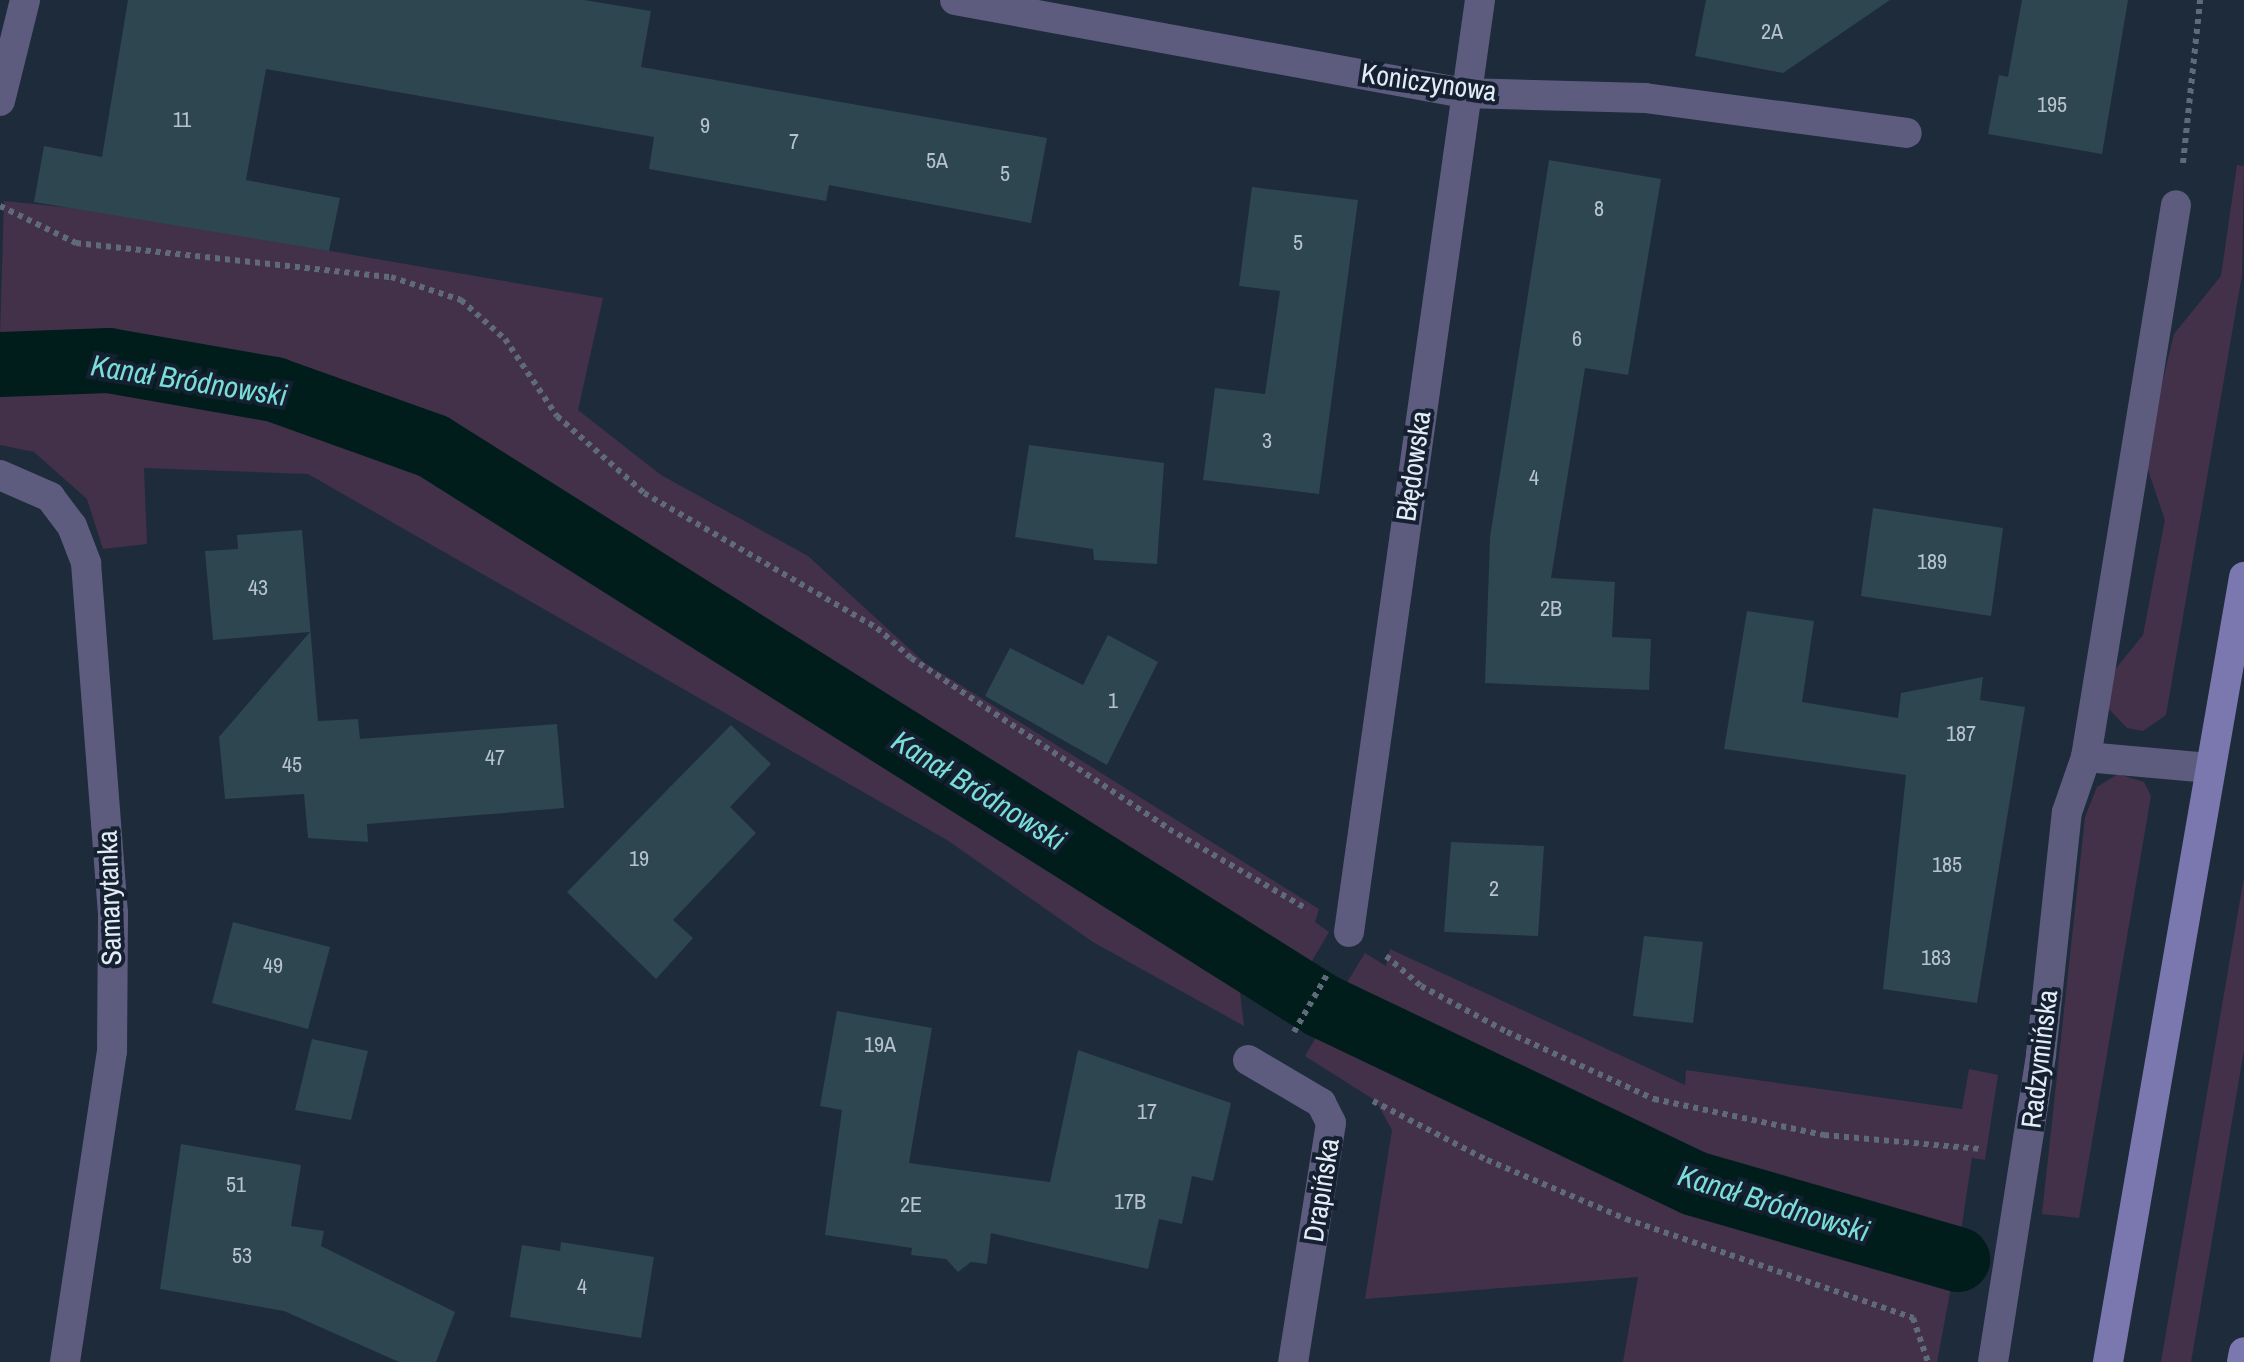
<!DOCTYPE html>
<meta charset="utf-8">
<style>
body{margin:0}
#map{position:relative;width:2244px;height:1362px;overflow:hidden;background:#1e2b3b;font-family:"Archivo Narrow",sans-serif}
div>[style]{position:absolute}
.green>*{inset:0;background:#43314a}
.canal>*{height:65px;margin:-32.5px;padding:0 32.5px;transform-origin:32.5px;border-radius:32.5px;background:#001d1c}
.building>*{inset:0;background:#2d464f}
.path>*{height:6px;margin-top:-3px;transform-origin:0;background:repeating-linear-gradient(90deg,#606b7a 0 5px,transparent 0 10px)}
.lane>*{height:30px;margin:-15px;padding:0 15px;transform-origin:15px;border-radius:15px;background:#5d5c7f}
.street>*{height:30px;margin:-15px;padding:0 15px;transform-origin:15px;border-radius:15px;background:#5d5c7f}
.secondary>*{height:30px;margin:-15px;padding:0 15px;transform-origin:15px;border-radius:15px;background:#7b78b0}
span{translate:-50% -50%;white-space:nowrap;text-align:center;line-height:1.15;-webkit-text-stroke:8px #152130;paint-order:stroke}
.number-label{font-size:22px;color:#b6c2cc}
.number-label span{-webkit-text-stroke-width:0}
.street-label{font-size:28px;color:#e3ebf6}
.water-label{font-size:30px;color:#79ddda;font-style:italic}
</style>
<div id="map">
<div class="green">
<i style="clip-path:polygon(2237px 165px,2244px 166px,2242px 275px,2166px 715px,2143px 731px,2127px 728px,2106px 706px,2109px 677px,2143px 635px,2165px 520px,2144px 458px,2174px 334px,2221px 276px)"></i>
<i style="clip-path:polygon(4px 201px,92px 210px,603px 298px,578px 410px,661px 475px,808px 556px,925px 663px,1319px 909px,1315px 922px,1329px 932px,1306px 971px,459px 436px,284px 371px,169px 347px,0 337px)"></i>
<i style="clip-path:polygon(0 379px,87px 380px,226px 397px,413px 460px,664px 611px,1238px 976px,1244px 1026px,1093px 942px,947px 840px,308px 474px,144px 468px,147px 544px,103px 549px,87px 499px,34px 452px,0 445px)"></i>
<i style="clip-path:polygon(2118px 774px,2144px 782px,2151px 796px,2079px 1218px,2042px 1214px,2085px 817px,2097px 787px)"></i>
<i style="clip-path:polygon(2244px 877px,2244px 1050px,2211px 1246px,2191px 1362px,2161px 1362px)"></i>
<i style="clip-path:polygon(1390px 949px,1685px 1085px,1686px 1070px,1962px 1109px,1969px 1069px,1998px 1075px,1985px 1160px,1972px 1158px,1960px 1238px,1689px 1161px,1472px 1059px,1343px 989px,1365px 953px,1386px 966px)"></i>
<i style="clip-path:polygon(1324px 1024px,1528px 1138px,1682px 1203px,1953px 1277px,1937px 1362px,1623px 1362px,1638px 1277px,1365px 1299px,1392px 1130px,1376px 1101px,1305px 1056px)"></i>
</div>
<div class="canal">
<i style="left:0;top:364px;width:108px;rotate:-2.1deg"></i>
<i style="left:108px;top:360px;width:169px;rotate:9.9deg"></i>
<i style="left:274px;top:389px;width:169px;rotate:19.7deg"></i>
<i style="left:433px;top:446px;width:1049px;rotate:32.19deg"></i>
<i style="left:1321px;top:1005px;width:413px;rotate:25.5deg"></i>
<i style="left:1694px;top:1183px;width:274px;rotate:16.1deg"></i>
</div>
<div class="building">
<i style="clip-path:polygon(128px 0,584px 0,651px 11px,641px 67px,1047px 138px,1031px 223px,829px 185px,826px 201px,649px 169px,654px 137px,266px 69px,246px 180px,340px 198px,329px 251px,34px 202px,44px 146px,102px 157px)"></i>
<i style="clip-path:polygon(1706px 0,1890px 0,1783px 73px,1695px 56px)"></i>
<i style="clip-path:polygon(2022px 0,2128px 0,2102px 154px,1988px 134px,1999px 75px,2008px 77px)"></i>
<i style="clip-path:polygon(1549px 160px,1661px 179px,1628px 375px,1585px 368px,1551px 578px,1615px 582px,1612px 637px,1651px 639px,1649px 690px,1485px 683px,1490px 537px)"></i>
<i style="clip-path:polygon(1252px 187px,1358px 200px,1319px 494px,1203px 480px,1215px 388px,1265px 394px,1280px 291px,1239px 286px)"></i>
<i style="clip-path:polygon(1029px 445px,1164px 463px,1157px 564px,1094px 560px,1093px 549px,1015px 537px)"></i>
<i style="clip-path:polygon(1873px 508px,2003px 528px,1991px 616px,1861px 596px)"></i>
<i style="clip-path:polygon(302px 530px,318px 721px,358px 719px,360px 739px,557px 724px,564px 808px,367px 824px,368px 842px,308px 838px,304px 794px,225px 799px,219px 737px,310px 632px,213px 640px,205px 551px,238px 549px,237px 535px)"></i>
<i style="clip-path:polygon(1747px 611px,1814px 621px,1802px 702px,1898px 718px,1901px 693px,1983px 677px,1980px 700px,2025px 707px,1977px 1003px,1883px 989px,1906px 775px,1724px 749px)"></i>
<i style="clip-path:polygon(1108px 635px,1158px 662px,1107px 765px,985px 696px,1010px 648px,1083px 685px)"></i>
<i style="clip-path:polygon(731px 725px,771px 764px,730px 807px,756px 833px,673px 920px,693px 938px,656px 979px,567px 892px)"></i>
<i style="clip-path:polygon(1451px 842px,1544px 846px,1538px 936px,1444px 932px)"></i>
<i style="clip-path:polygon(233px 922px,330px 947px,308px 1029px,212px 1003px)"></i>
<i style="clip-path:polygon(1644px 936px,1703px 942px,1693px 1023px,1633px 1016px)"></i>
<i style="clip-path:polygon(837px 1011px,932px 1028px,909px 1163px,1050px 1182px,1078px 1050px,1231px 1103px,1213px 1181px,1192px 1176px,1182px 1224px,1159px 1219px,1148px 1269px,991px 1233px,987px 1264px,971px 1262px,958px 1272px,946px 1259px,911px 1255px,912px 1248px,825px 1235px,842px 1110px,820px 1106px)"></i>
<i style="clip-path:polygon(312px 1039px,368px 1051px,351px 1120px,295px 1110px)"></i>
<i style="clip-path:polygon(181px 1144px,301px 1165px,291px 1226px,324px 1231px,321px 1246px,455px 1312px,436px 1362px,399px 1362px,284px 1311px,160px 1289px)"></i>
<i style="clip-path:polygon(561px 1242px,654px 1257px,641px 1338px,510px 1317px,522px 1245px,560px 1251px)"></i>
</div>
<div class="path">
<i style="left:2183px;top:163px;width:164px;rotate:-84deg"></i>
<i style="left:0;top:206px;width:85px;rotate:26deg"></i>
<i style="left:76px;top:243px;width:317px;rotate:6.2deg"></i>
<i style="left:391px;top:277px;width:74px;rotate:18.2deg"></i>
<i style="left:461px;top:300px;width:59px;rotate:41.6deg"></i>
<i style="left:505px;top:339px;width:93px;rotate:56deg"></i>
<i style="left:557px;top:416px;width:116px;rotate:41.5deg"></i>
<i style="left:644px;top:493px;width:269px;rotate:30.1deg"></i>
<i style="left:877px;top:628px;width:45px;rotate:41.4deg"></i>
<i style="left:911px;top:658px;width:310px;rotate:33.5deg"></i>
<i style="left:1169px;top:829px;width:160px;rotate:30.1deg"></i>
<i style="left:1386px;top:956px;width:46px;rotate:40.6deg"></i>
<i style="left:1421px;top:986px;width:98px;rotate:28.1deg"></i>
<i style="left:1507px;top:1032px;width:162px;rotate:24.5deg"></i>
<i style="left:1654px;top:1099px;width:174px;rotate:12deg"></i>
<i style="left:1824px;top:1135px;width:159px;rotate:5.1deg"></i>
<i style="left:1294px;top:1032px;width:68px;rotate:-60deg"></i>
<i style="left:1373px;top:1101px;width:128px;rotate:27.4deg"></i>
<i style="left:1487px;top:1160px;width:151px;rotate:23deg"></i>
<i style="left:1626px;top:1219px;width:304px;rotate:19deg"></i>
<i style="left:1913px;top:1318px;width:46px;rotate:71.2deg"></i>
</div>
<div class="lane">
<i style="left:2086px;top:757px;width:124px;rotate:5.1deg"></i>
<i style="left:1993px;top:1362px;width:312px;rotate:-81.1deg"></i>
<i style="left:2041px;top:1054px;width:243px;rotate:-83.9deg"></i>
<i style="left:2067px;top:812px;width:58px;rotate:-70.9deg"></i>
<i style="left:2086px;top:757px;width:559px;rotate:-80.74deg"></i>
</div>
<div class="street">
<i style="left:955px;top:0;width:517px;rotate:10.35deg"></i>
<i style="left:1464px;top:93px;width:181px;rotate:1.6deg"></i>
<i style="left:1645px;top:98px;width:264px;rotate:7.6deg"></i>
<i style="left:0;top:101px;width:104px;rotate:-76.1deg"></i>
<i style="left:0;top:475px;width:55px;rotate:23.7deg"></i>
<i style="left:50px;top:497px;width:36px;rotate:53deg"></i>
<i style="left:72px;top:526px;width:40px;rotate:69deg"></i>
<i style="left:86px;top:563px;width:351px;rotate:85.6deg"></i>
<i style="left:113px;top:913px;width:138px;rotate:90.4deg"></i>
<i style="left:112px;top:1051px;width:315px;rotate:98.6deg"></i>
<i style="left:1349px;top:932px;width:941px;rotate:-82deg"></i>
<i style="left:1248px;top:1060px;width:85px;rotate:30.5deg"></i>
<i style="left:1321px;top:1103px;width:22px;rotate:63deg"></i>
<i style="left:1331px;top:1123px;width:242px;rotate:99deg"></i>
</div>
<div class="secondary">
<i style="left:2108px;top:1362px;width:797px;rotate:-80.17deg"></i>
<i style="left:2242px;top:1362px;width:10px;rotate:-79deg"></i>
</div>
<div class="number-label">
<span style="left:1772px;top:32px">2A</span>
<span style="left:2052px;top:105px">195</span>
<span style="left:182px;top:120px">11</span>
<span style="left:705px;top:126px">9</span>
<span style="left:794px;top:142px">7</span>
<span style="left:937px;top:161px">5A</span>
<span style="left:1005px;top:174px">5</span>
<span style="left:1599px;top:209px">8</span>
<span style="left:1298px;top:243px">5</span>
<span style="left:1577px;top:339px">6</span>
<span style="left:1267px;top:441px">3</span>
<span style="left:1534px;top:478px">4</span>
<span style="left:1932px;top:562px">189</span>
<span style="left:258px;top:588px">43</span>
<span style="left:1551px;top:609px">2B</span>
<span style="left:1113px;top:701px">1</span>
<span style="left:1961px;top:734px">187</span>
<span style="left:495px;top:758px">47</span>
<span style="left:292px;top:765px">45</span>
<span style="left:639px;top:859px">19</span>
<span style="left:1947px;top:865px">185</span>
<span style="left:1494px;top:889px">2</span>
<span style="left:1936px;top:958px">183</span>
<span style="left:273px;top:966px">49</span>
<span style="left:880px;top:1045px">19A</span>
<span style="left:1147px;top:1112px">17</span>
<span style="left:236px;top:1185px">51</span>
<span style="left:1130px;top:1202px">17B</span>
<span style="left:911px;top:1205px">2E</span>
<span style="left:242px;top:1256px">53</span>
<span style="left:582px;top:1287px">4</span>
</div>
<div class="street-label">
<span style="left:1429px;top:82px;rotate:8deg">Koniczynowa</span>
<span style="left:1413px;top:466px;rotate:-82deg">Błędowska</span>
<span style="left:109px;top:898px;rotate:-92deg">Samarytanka</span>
<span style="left:2039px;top:1059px;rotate:-83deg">Radzymińska</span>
<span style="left:1321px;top:1190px;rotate:-81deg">Drapińska</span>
</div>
<div class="water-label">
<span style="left:189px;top:380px;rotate:9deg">Kanał Bródnowski</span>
<span style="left:979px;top:790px;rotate:32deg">Kanał Bródnowski</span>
<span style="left:1774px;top:1203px;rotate:17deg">Kanał Bródnowski</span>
</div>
</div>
